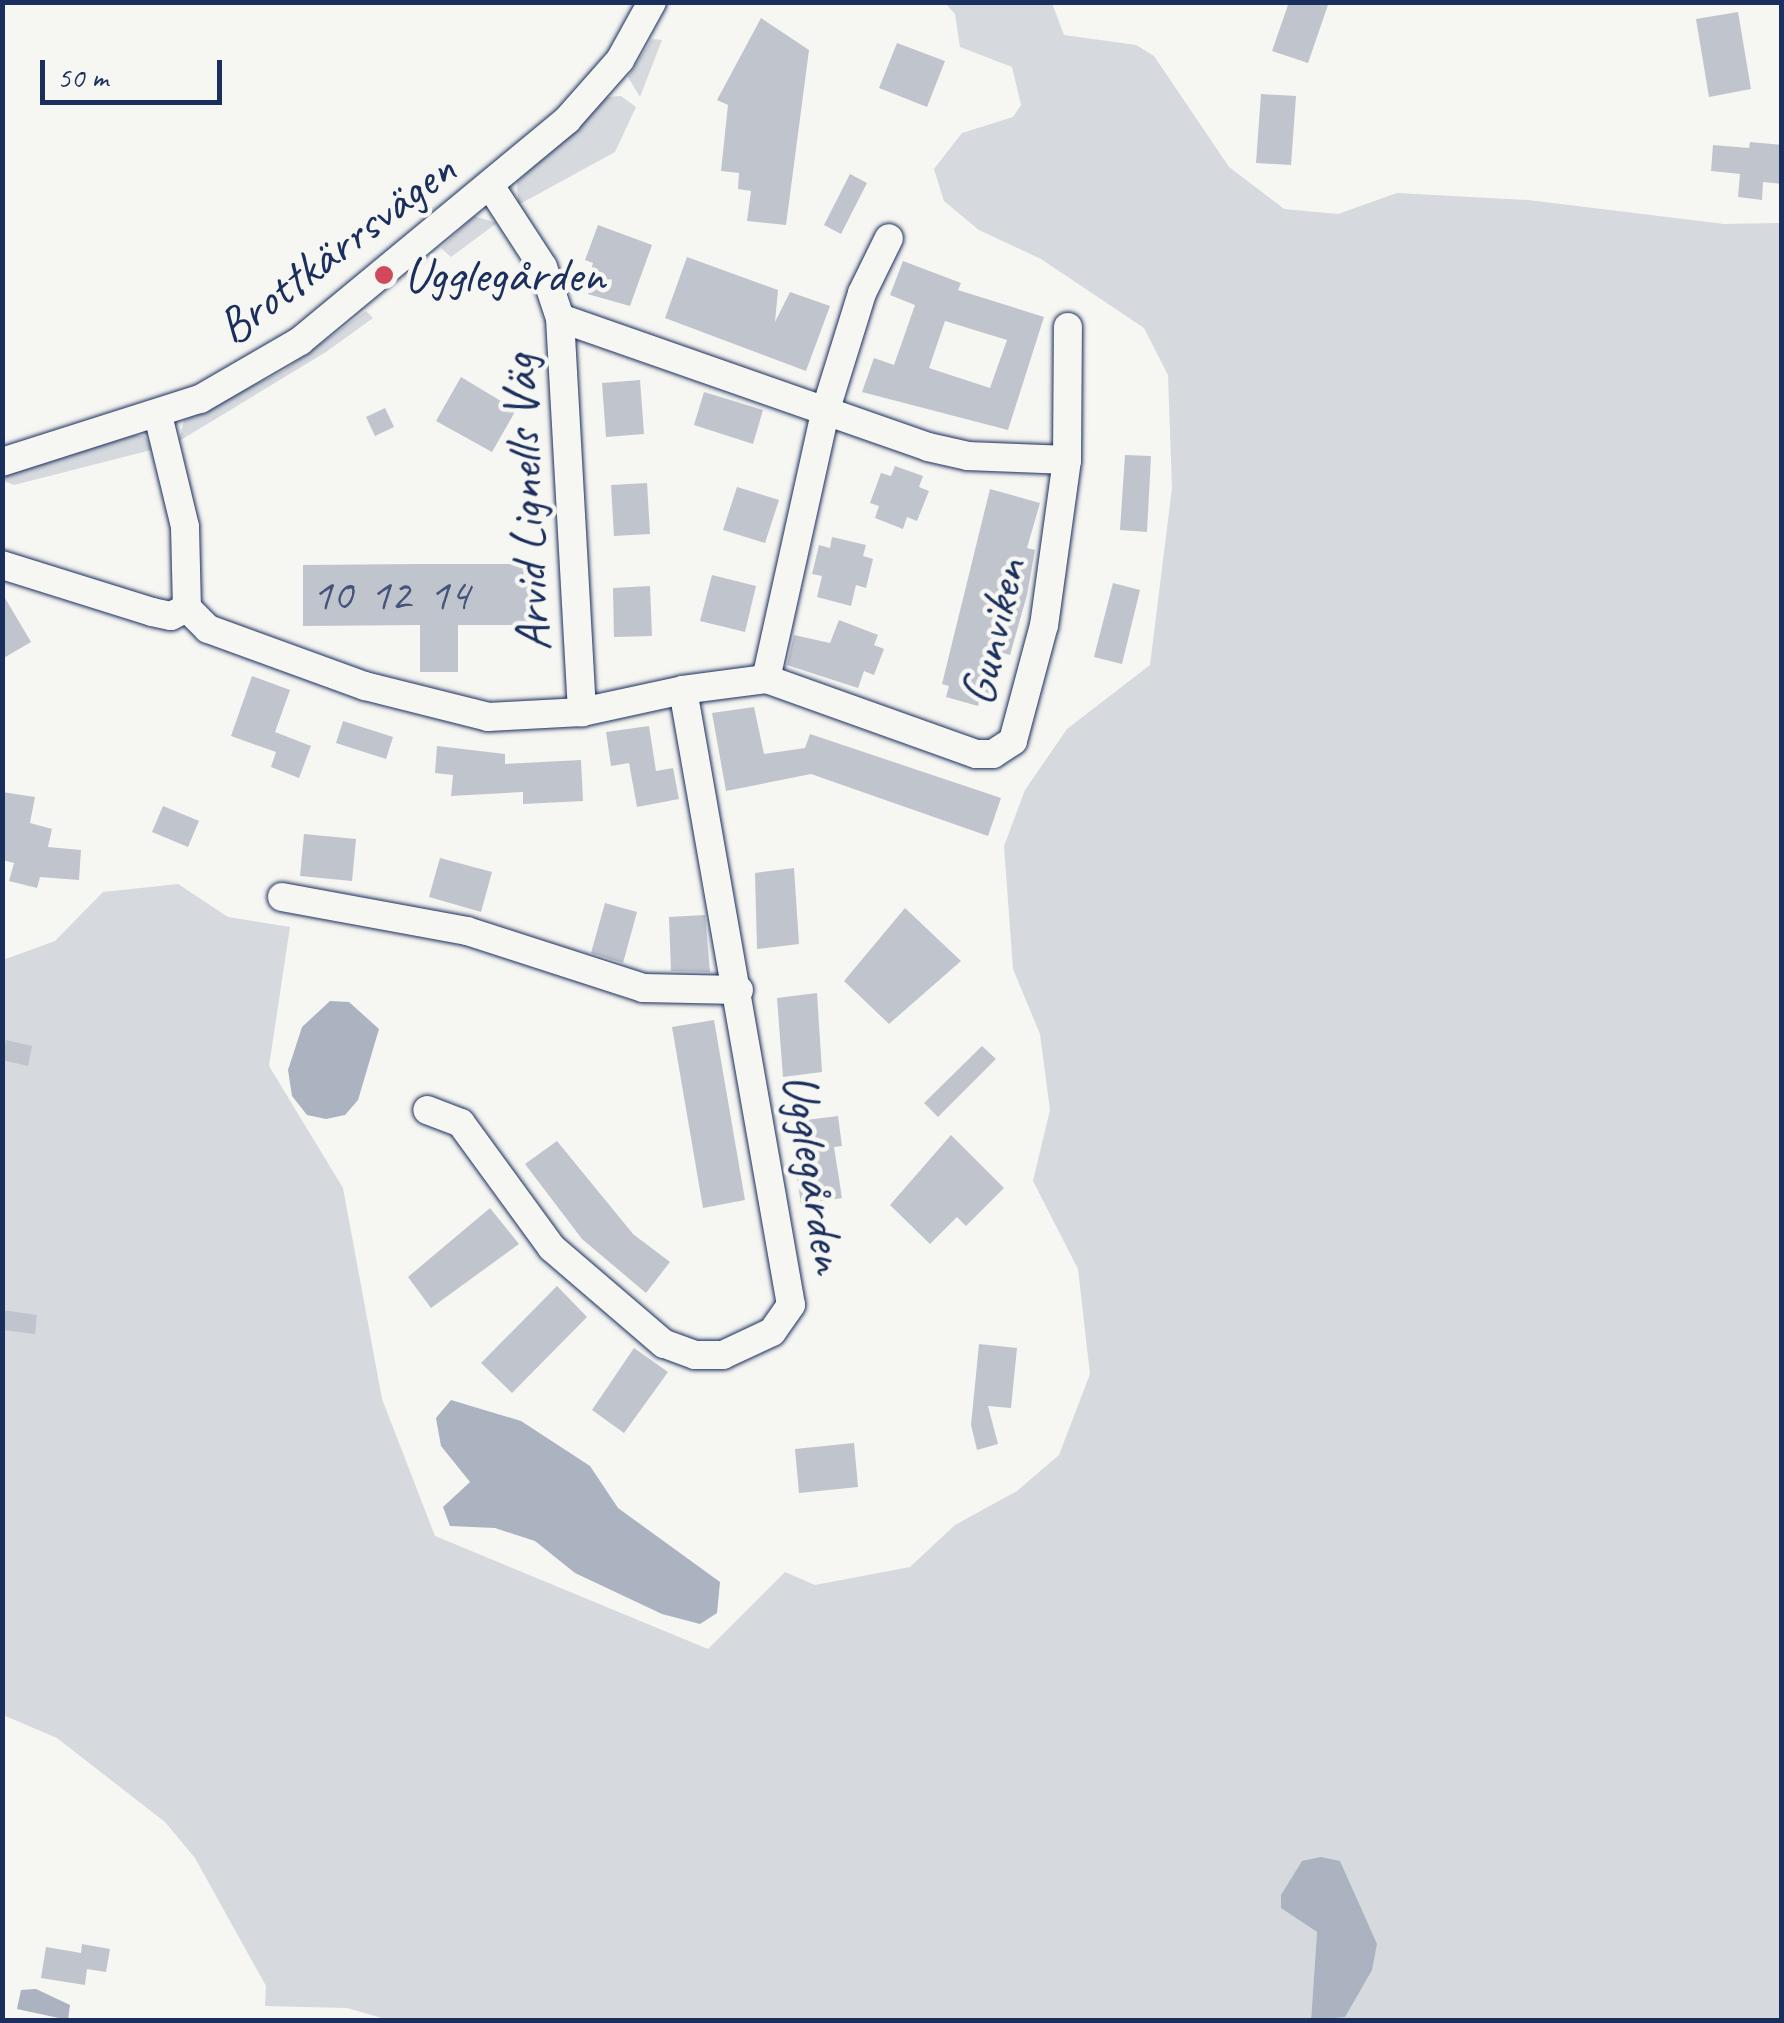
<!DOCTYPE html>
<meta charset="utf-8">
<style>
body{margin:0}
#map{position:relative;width:1784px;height:2023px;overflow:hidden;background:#f6f6f2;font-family:Caveat,sans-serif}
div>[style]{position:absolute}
.green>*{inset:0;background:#d6d9dd}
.water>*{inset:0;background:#abb2c0}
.building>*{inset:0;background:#c0c4cd}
.roads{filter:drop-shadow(0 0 2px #1b2f5e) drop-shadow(0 0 2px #1b2f5e)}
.minor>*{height:28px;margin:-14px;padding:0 14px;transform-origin:14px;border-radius:14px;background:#f6f6f2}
.dots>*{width:28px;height:28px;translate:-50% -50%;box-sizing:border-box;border:5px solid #f6f6f2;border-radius:50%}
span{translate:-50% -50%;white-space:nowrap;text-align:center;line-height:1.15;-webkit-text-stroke:9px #f6f6f2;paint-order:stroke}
.number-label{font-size:45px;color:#44547a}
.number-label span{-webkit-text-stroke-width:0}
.street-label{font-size:50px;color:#1b2f5e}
.poi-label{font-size:50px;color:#1b2f5e}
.left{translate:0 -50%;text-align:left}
.frame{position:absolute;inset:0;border:5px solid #1b2f5e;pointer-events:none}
.scale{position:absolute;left:40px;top:60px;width:182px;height:45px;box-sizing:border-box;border:5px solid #1b2f5e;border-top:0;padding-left:12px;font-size:30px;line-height:35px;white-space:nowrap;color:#1b2f5e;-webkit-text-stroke:8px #f6f6f2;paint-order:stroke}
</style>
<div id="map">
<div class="green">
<i style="clip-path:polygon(evenodd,945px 3px,1052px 3px,1064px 35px,1136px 45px,1154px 56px,1229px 167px,1284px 209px,1338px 214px,1397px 193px,1528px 200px,1724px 224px,1781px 223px,1781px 2020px,389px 2020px,347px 2008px,265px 2006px,266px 1986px,195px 1858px,165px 1822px,57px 1738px,3px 1715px,3px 960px,55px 941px,103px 892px,178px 884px,228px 917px,290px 927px,269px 1066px,343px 1188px,382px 1399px,435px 1536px,708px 1649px,785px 1572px,815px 1585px,910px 1567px,955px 1525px,1017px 1491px,1059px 1455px,1090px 1374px,1078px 1269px,1033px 1181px,1050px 1110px,1040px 1034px,1013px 969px,1004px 846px,1025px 790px,1067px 729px,1150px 665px,1172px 488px,1168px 375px,1144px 328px,1041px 259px,979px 230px,944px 201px,934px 169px,962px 133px,1013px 117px,1021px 105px,1012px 67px,960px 47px,955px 14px,945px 3px,1340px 1861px,1358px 1906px,1311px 2020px,1317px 1932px,1282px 1908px,1281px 1895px,1340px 1861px)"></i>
<i style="clip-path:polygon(652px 39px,662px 40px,640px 97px,628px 77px)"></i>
<i style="clip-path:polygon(621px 96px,636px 107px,615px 152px,518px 205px,517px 182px,607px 97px)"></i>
<i style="clip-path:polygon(474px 216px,497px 223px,451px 257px,441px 248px)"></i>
<i style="clip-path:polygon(366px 311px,373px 318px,326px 352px,179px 441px,184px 420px,283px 371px)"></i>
<i style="clip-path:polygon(130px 435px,144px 436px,155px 449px,14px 485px,4px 481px,2px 475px)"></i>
</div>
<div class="water">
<i style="clip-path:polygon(330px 1001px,349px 1002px,379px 1029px,358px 1100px,345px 1115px,326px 1119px,307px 1115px,292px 1096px,288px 1070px,302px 1027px)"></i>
<i style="clip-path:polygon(451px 1400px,521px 1421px,590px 1466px,618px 1508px,720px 1582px,717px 1613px,700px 1624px,662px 1614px,575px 1573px,535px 1541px,495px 1528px,450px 1526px,443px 1507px,470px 1482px,441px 1446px,436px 1418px)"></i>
<i style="clip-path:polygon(1321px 1857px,1340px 1861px,1377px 1944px,1372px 1970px,1345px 2017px,1311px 2020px,1317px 1932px,1281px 1908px,1281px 1895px,1302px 1861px)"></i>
<i style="clip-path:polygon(36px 1989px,70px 2005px,68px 2020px,17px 2009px,21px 1990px)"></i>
</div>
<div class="building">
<i style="clip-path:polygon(1289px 2px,1329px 2px,1308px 63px,1272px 51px)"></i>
<i style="clip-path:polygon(1738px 12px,1751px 89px,1709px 97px,1696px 19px)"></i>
<i style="clip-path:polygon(761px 18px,809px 50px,786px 225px,747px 221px,751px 191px,738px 189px,739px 173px,721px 171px,728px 105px,717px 100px)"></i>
<i style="clip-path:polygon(897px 43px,945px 61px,927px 107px,879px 88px)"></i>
<i style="clip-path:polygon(1261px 94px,1296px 96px,1291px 165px,1256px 163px)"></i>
<i style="clip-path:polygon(1750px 142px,1782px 145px,1782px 184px,1763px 182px,1762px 200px,1738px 197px,1740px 174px,1711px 171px,1713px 145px,1749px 148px)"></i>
<i style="clip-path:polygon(850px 174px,867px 183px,841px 234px,824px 225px)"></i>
<i style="clip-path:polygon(598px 225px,652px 245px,630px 306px,584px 293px,593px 263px,585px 260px)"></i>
<i style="clip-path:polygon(687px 257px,778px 290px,775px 322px,790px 292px,830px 306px,806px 371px,665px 318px)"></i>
<i style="clip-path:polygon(evenodd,903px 261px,961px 283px,958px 290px,1044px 317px,1008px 430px,862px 392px,874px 358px,894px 365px,915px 305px,890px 295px,903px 261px,945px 321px,1007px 340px,990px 388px,929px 368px,945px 321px)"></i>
<i style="clip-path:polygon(461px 377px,516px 410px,492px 452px,436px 421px)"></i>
<i style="clip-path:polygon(640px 380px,644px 434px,606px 437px,602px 383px)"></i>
<i style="clip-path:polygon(704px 392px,763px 410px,753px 444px,694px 425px)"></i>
<i style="clip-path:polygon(385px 408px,394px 427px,375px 436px,366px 417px)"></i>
<i style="clip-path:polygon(1125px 455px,1151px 456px,1147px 532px,1120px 530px)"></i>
<i style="clip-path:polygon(895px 466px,923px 476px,919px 487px,929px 491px,917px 521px,907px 517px,903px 529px,875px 518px,879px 506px,870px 503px,881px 473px,891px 476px)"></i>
<i style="clip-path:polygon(647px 483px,650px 534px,614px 536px,611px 485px)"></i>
<i style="clip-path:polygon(737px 487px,779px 500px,765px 543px,723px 530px)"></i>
<i style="clip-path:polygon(990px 489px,1040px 503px,1027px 548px,1035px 550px,1027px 595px,1010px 655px,1003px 653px,990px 697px,981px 695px,978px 706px,946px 697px,949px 686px,942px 684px)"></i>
<i style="clip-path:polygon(832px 537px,866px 545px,863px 556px,873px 559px,866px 588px,856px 585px,851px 606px,817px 597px,822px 576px,812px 574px,819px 545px,830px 548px)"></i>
<i style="clip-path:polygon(419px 564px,536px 564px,536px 625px,458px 625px,458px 672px,420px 672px,420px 625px,303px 626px,303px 565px)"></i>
<i style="clip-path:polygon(712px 575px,756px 586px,745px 632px,700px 621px)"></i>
<i style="clip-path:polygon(1113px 583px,1140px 590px,1122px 664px,1094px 657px)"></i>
<i style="clip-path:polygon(650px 586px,652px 636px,614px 637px,613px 588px)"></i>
<i style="clip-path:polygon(2px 593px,31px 642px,2px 659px)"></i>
<i style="clip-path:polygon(839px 620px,878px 635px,874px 645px,884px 649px,874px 675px,864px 671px,858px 688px,787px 665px,794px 635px,830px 643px)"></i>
<i style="clip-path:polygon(252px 676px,290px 690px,275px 732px,311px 746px,299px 778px,271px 767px,276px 752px,231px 736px)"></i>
<i style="clip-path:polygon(754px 707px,764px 754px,805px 748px,810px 734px,1001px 798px,988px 836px,811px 774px,726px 791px,712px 713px)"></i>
<i style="clip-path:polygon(343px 721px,393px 737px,386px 759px,336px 743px)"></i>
<i style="clip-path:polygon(649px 726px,656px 771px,673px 768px,679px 799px,637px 807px,629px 763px,611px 766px,606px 732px)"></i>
<i style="clip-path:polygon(437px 746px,505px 754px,505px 764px,581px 760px,583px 801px,523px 804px,523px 792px,451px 796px,453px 775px,435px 773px)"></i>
<i style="clip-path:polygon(2px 792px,35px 797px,30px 823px,52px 829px,48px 847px,81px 850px,79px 880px,40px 877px,37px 888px,9px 881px,14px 863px,2px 860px)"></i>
<i style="clip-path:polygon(163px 806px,199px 821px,188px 847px,152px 832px)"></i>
<i style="clip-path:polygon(304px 834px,356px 839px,352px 881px,300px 876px)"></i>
<i style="clip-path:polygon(440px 858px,492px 872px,481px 912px,429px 897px)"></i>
<i style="clip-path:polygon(794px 868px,799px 944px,757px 949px,755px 873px)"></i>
<i style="clip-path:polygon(605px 903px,637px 912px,623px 963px,591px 953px)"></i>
<i style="clip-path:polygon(905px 908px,961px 961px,889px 1024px,844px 981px)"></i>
<i style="clip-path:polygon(705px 915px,710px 972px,671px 971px,669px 917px)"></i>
<i style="clip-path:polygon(817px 993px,822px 1072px,783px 1077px,777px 998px)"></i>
<i style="clip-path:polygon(714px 1020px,745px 1200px,703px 1208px,672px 1027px)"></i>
<i style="clip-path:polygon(6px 1040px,32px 1046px,28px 1066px,2px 1060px)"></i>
<i style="clip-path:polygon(982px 1046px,996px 1059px,938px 1117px,924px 1103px)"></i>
<i style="clip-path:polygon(838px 1116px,842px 1146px,834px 1147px,842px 1198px,801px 1204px,796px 1172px,805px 1171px,798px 1121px)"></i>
<i style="clip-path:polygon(951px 1135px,1004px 1188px,966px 1226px,957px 1217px,930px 1244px,890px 1205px)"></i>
<i style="clip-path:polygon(557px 1141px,633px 1234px,670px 1262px,646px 1293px,582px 1239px,525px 1164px)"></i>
<i style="clip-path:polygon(490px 1208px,519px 1244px,431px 1308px,408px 1277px)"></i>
<i style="clip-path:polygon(557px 1286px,587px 1317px,512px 1393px,481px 1363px)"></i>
<i style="clip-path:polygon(2px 1310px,37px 1315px,35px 1334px,2px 1330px)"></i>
<i style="clip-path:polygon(979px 1344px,1017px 1348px,1011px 1408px,988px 1406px,998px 1444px,977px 1450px,971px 1425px)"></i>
<i style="clip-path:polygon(634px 1348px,668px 1372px,624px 1433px,592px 1410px)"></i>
<i style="clip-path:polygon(854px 1443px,858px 1487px,799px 1493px,795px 1449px)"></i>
<i style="clip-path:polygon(82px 1944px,110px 1949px,106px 1972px,87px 1969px,85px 1985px,41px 1978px,46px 1947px,81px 1953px)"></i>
</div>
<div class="roads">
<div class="minor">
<i style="left:491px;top:187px;width:95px;rotate:57deg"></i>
<i style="left:543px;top:267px;width:54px;rotate:71.6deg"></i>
<i style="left:560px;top:318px;width:395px;rotate:86.8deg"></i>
<i style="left:560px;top:318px;width:390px;rotate:19.3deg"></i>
<i style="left:928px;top:447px;width:41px;rotate:12.7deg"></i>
<i style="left:968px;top:456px;width:99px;rotate:2.3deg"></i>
<i style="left:1067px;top:460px;width:167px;rotate:97.9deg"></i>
<i style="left:1044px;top:625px;width:120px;rotate:105deg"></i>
<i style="left:1013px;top:741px;width:24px;rotate:147deg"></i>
<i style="left:993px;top:754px;width:17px;rotate:180deg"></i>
<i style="left:976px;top:754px;width:223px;rotate:-160.3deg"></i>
<i style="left:766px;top:679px;width:84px;rotate:172.5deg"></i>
<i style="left:158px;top:415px;width:115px;rotate:76.4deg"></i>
<i style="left:185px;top:527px;width:81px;rotate:88.6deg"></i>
<i style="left:187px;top:608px;width:30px;rotate:45deg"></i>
<i style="left:208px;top:629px;width:167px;rotate:20deg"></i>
<i style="left:365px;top:686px;width:127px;rotate:14.1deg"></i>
<i style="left:488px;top:717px;width:94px;rotate:-3deg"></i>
<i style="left:582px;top:712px;width:103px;rotate:-12.3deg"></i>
<i style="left:683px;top:690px;width:624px;rotate:80.04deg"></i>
<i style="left:791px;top:1305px;width:33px;rotate:125deg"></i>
<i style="left:772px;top:1332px;width:54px;rotate:154.9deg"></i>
<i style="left:723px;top:1355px;width:28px;rotate:180deg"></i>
<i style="left:695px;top:1355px;width:33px;rotate:-160deg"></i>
<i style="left:664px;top:1344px;width:148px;rotate:-139.4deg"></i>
<i style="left:552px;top:1248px;width:155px;rotate:-126.1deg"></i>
<i style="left:461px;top:1123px;width:36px;rotate:-159deg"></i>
<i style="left:1067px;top:460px;width:133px;rotate:-89.6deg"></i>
<i style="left:2px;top:462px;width:208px;rotate:-17.7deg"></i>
<i style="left:200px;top:399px;width:116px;rotate:-30.1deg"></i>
<i style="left:300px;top:341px;width:347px;rotate:-39.6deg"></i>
<i style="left:567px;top:120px;width:80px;rotate:-48.5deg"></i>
<i style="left:620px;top:60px;width:66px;rotate:-61.1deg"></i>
<i style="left:2px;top:565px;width:157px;rotate:17.4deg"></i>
<i style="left:152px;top:612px;width:19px;rotate:12deg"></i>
<i style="left:171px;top:616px;width:18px;rotate:-27deg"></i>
<i style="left:766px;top:679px;width:273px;rotate:-77.5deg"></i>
<i style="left:825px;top:412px;width:125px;rotate:-72.7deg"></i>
<i style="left:862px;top:293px;width:61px;rotate:-63.9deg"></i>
<i style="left:282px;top:897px;width:188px;rotate:10.4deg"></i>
<i style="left:467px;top:931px;width:185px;rotate:17.9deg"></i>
<i style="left:643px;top:988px;width:96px;rotate:1.2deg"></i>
</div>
</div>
<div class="dots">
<i style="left:384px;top:275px;background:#d1495b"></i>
</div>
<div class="number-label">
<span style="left:332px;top:595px">10</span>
<span style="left:390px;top:595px">12</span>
<span style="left:449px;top:595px">14</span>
</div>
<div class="street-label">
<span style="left:336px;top:248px;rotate:-37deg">Brottkärrsvägen</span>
<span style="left:526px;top:503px;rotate:-93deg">Arvid Lignells Väg</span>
<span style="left:993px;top:632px;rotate:-77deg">Gunviken</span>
<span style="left:815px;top:1173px;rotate:81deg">Ugglegården</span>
</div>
<div class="poi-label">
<span class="left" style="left:404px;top:275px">Ugglegården</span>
</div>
<div class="frame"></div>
<div class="scale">50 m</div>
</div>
